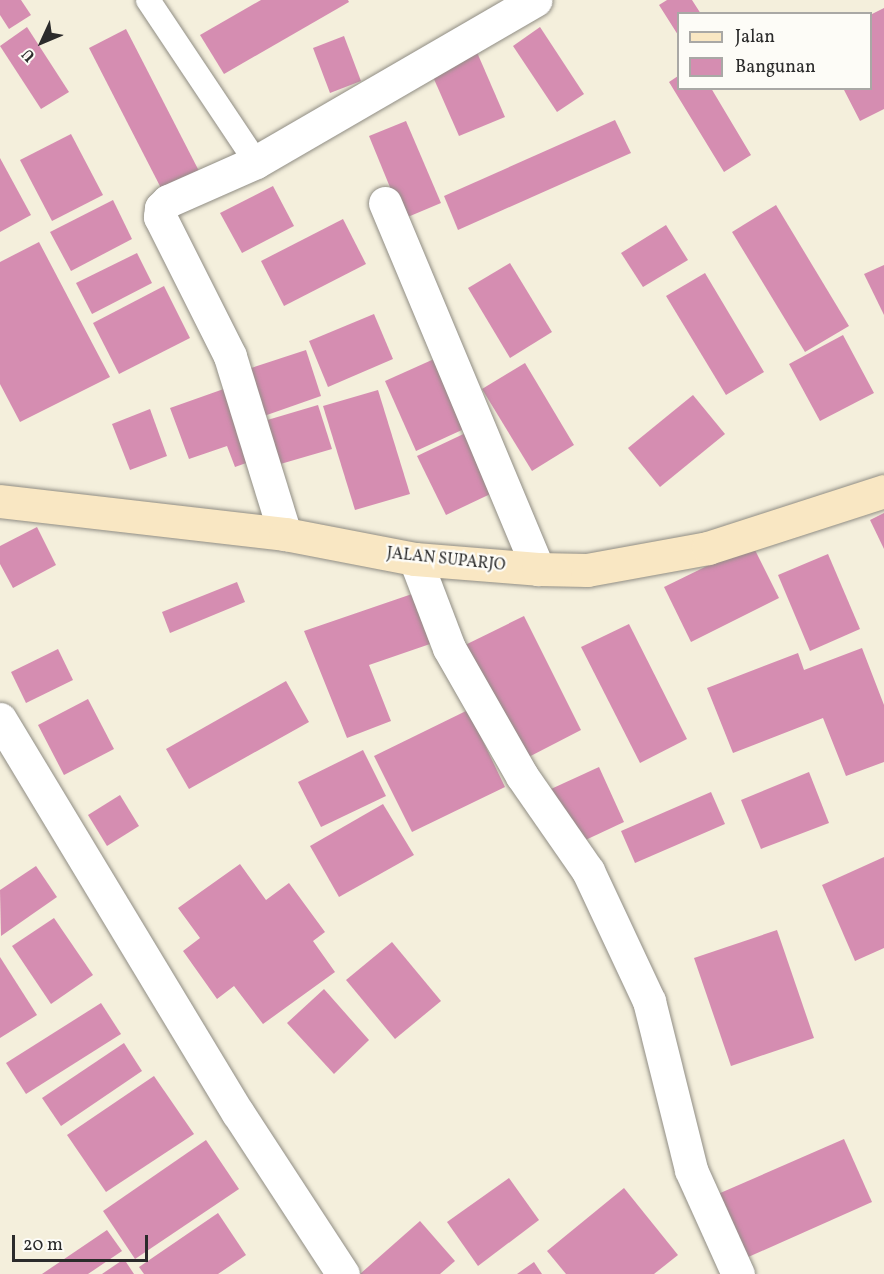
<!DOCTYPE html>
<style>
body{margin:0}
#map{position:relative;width:884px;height:1274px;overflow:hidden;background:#f4efdc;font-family:Vollkorn,serif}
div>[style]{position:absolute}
.building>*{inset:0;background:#d58db1}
.roads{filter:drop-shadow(0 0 2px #908d84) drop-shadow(0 0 2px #908d84)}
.service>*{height:24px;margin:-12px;padding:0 12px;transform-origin:12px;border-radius:12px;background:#fff}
.minor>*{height:33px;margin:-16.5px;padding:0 16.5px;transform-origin:16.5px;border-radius:16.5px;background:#fff}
.secondary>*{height:33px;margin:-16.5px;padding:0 16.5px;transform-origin:16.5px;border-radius:16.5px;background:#f9e7c3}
span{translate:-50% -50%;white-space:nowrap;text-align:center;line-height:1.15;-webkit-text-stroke:4.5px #fdfcf7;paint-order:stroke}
.street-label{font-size:16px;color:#2b2b2b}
.legend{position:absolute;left:677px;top:12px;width:195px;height:78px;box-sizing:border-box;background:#fdfcf7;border:2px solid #a9a8a5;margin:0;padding:8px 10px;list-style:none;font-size:18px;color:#2b2b2b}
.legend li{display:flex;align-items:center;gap:12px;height:30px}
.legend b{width:30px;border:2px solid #a9a8a5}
.north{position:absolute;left:12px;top:12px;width:60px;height:60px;-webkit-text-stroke:4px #fdfcf7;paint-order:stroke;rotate:226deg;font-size:16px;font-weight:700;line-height:24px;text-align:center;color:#2b2b2b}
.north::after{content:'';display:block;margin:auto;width:21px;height:27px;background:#2b2b2b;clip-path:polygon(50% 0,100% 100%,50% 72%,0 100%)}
.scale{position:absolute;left:12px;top:1235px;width:136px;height:27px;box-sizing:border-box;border:3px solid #2b2b2b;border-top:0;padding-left:8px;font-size:18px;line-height:21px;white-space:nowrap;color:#2b2b2b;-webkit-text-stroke:4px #fdfcf7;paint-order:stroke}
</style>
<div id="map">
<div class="building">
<i style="clip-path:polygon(0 0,21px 0,31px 15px,9px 29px,0 15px)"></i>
<i style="clip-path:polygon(261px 0,348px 0,349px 2px,224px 74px,200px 35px)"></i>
<i style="clip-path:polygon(667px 0,692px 0,701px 14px,678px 14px,678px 35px,659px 5px)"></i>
<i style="clip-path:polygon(884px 8px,884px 109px,860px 121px,843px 88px,870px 88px,870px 15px)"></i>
<i style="clip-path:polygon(27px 27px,69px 92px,41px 109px,0 46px)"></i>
<i style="clip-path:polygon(540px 27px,584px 94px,557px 112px,513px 46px)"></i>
<i style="clip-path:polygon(126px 29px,199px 171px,162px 190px,89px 48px)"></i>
<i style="clip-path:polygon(344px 36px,361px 81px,330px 93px,313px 48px)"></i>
<i style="clip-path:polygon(476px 50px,505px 117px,459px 136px,430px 70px)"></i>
<i style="clip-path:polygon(678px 76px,678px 88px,711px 88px,751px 155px,724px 172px,669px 82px)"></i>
<i style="clip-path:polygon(615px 120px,631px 153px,458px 230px,444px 196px)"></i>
<i style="clip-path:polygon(406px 121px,441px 203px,403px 219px,369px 136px)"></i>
<i style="clip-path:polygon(71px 134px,103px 195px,52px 221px,20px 160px)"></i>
<i style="clip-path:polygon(0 158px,31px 215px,0 232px)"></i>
<i style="clip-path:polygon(273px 186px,294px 226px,242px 253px,220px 213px)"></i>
<i style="clip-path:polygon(113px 200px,132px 239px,71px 271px,50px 232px)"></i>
<i style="clip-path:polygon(776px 205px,849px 326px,805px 352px,732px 232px)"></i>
<i style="clip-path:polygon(343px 219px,366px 264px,284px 306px,261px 261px)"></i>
<i style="clip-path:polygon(666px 225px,688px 260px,643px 287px,621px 253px)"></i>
<i style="clip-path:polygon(39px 242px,110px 377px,20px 422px,0 384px,0 262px)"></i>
<i style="clip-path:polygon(137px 253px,152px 283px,92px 314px,76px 283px)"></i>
<i style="clip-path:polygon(510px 263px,552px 332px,510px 358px,468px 288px)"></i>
<i style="clip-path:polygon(884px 265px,884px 315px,864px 274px)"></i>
<i style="clip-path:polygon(705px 273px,764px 372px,726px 395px,666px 296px)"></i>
<i style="clip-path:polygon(164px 286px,190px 338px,119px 374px,93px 323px)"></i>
<i style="clip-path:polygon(374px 314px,393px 359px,328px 387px,309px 341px)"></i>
<i style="clip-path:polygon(843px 335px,874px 393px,820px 421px,789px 364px)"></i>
<i style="clip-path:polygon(306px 350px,321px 396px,264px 416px,248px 369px)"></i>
<i style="clip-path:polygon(443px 355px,475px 424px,416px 451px,385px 381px)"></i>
<i style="clip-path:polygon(525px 363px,574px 445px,532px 471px,482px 389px)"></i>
<i style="clip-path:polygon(235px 385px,260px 458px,235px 467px,227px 446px,189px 459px,170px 408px)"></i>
<i style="clip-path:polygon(378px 390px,410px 494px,355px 510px,323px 406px)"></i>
<i style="clip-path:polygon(693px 395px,725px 434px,660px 487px,628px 448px)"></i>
<i style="clip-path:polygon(318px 405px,332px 449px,277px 465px,264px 421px)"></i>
<i style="clip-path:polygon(150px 409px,167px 456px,130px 470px,112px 424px)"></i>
<i style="clip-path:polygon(474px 429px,503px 488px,446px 515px,417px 456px)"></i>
<i style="clip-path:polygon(884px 513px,884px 549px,870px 520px)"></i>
<i style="clip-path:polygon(37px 527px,56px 565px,13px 588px,0 564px,0 546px)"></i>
<i style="clip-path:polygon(752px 544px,779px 598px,691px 642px,664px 587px)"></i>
<i style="clip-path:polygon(828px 554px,860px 629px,810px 651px,778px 575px)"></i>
<i style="clip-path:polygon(237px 582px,245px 602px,170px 633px,162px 612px)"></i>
<i style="clip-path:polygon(412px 594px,430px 644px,369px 665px,391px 721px,347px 738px,304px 631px)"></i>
<i style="clip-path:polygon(524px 616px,581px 730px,519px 762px,461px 647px)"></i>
<i style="clip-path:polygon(629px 624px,687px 739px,640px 763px,581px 647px)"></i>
<i style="clip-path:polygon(862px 648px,884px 705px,884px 762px,846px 776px,823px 718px,733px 753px,707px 688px,798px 653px,804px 670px)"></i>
<i style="clip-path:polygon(58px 649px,73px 680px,26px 703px,11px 672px)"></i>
<i style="clip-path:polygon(286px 681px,309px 722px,189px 789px,166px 749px)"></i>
<i style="clip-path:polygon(88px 699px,114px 749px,64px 775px,38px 725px)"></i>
<i style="clip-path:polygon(468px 710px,505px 787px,412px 832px,374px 756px)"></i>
<i style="clip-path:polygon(363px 750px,386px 796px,321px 827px,298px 782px)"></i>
<i style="clip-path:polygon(599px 767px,624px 822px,577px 844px,551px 789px)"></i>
<i style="clip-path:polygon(809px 772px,829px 823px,761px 849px,741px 800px)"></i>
<i style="clip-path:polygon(711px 792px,725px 824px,635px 863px,621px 831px)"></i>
<i style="clip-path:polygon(120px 795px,139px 826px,107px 846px,88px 815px)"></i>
<i style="clip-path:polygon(383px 804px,414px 855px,339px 897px,310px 846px)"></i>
<i style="clip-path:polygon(884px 857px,884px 948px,855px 961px,822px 885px)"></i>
<i style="clip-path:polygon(240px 864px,266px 900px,289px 883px,325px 932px,313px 941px,335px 972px,263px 1024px,234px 986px,217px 999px,183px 951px,200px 938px,178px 908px)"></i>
<i style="clip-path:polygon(36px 866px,57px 897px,1px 936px,0 890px)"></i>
<i style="clip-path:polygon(54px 918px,93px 975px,51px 1004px,12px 946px)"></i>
<i style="clip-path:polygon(777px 930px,814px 1038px,731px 1066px,694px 958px)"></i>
<i style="clip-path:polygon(392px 942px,441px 1001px,395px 1039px,346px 980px)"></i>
<i style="clip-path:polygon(0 957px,37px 1015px,0 1038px)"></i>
<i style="clip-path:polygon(324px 989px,369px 1040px,334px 1074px,287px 1023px)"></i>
<i style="clip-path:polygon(101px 1003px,121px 1034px,26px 1094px,6px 1063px)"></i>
<i style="clip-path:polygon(124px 1043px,142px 1071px,61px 1126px,42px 1098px)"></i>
<i style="clip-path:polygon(154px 1076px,194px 1134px,106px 1192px,67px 1135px)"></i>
<i style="clip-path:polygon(844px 1139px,872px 1202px,746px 1258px,718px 1194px)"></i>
<i style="clip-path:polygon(206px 1140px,239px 1189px,135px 1259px,103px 1211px)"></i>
<i style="clip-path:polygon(509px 1178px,539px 1220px,478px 1266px,447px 1222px)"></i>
<i style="clip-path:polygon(624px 1188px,678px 1255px,654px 1274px,566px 1274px,547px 1251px)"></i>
<i style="clip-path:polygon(218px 1213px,246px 1255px,218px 1274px,144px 1274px,139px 1267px)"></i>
<i style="clip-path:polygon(420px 1221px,455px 1261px,440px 1274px,360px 1274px)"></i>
<i style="clip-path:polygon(107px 1230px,122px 1251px,88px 1274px,42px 1274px)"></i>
<i style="clip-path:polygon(124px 1259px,134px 1274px,102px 1274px)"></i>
<i style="clip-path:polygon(534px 1262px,542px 1274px,517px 1274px)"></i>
</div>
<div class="roads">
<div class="service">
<i style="left:148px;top:0;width:195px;rotate:56.3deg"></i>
</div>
<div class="minor">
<i style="left:385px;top:203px;width:397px;rotate:67.3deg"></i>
<i style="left:285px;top:534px;width:186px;rotate:-107.2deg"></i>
<i style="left:230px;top:356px;width:156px;rotate:-116.7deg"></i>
<i style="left:160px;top:217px;width:9px;rotate:-84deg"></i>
<i style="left:161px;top:208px;width:10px;rotate:-45deg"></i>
<i style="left:168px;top:201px;width:96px;rotate:-23.9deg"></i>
<i style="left:256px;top:162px;width:323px;rotate:-30.1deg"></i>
<i style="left:415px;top:559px;width:95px;rotate:69.1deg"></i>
<i style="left:449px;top:648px;width:147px;rotate:60.3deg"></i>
<i style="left:522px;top:776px;width:116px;rotate:55.2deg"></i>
<i style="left:588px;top:871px;width:144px;rotate:64.9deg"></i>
<i style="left:649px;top:1001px;width:174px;rotate:76deg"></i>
<i style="left:691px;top:1170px;width:114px;rotate:65.7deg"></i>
<i style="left:0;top:719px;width:460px;rotate:58.9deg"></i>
<i style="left:238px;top:1113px;width:192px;rotate:56.9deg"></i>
</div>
<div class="secondary">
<i style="left:0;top:501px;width:287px;rotate:6.6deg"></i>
<i style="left:285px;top:534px;width:132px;rotate:10.9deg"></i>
<i style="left:415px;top:559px;width:123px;rotate:4.6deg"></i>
<i style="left:538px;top:569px;width:49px;rotate:1.2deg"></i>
<i style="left:587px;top:570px;width:123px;rotate:-10.3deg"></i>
<i style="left:708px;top:548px;width:185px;rotate:-17.9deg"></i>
</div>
</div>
<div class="street-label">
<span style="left:446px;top:560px;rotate:6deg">JALAN SUPARJO</span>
</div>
<ul class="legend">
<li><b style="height:8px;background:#f9e7c3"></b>Jalan</li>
<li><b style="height:16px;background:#d58db1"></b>Bangunan</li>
</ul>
<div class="north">U</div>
<div class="scale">20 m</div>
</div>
